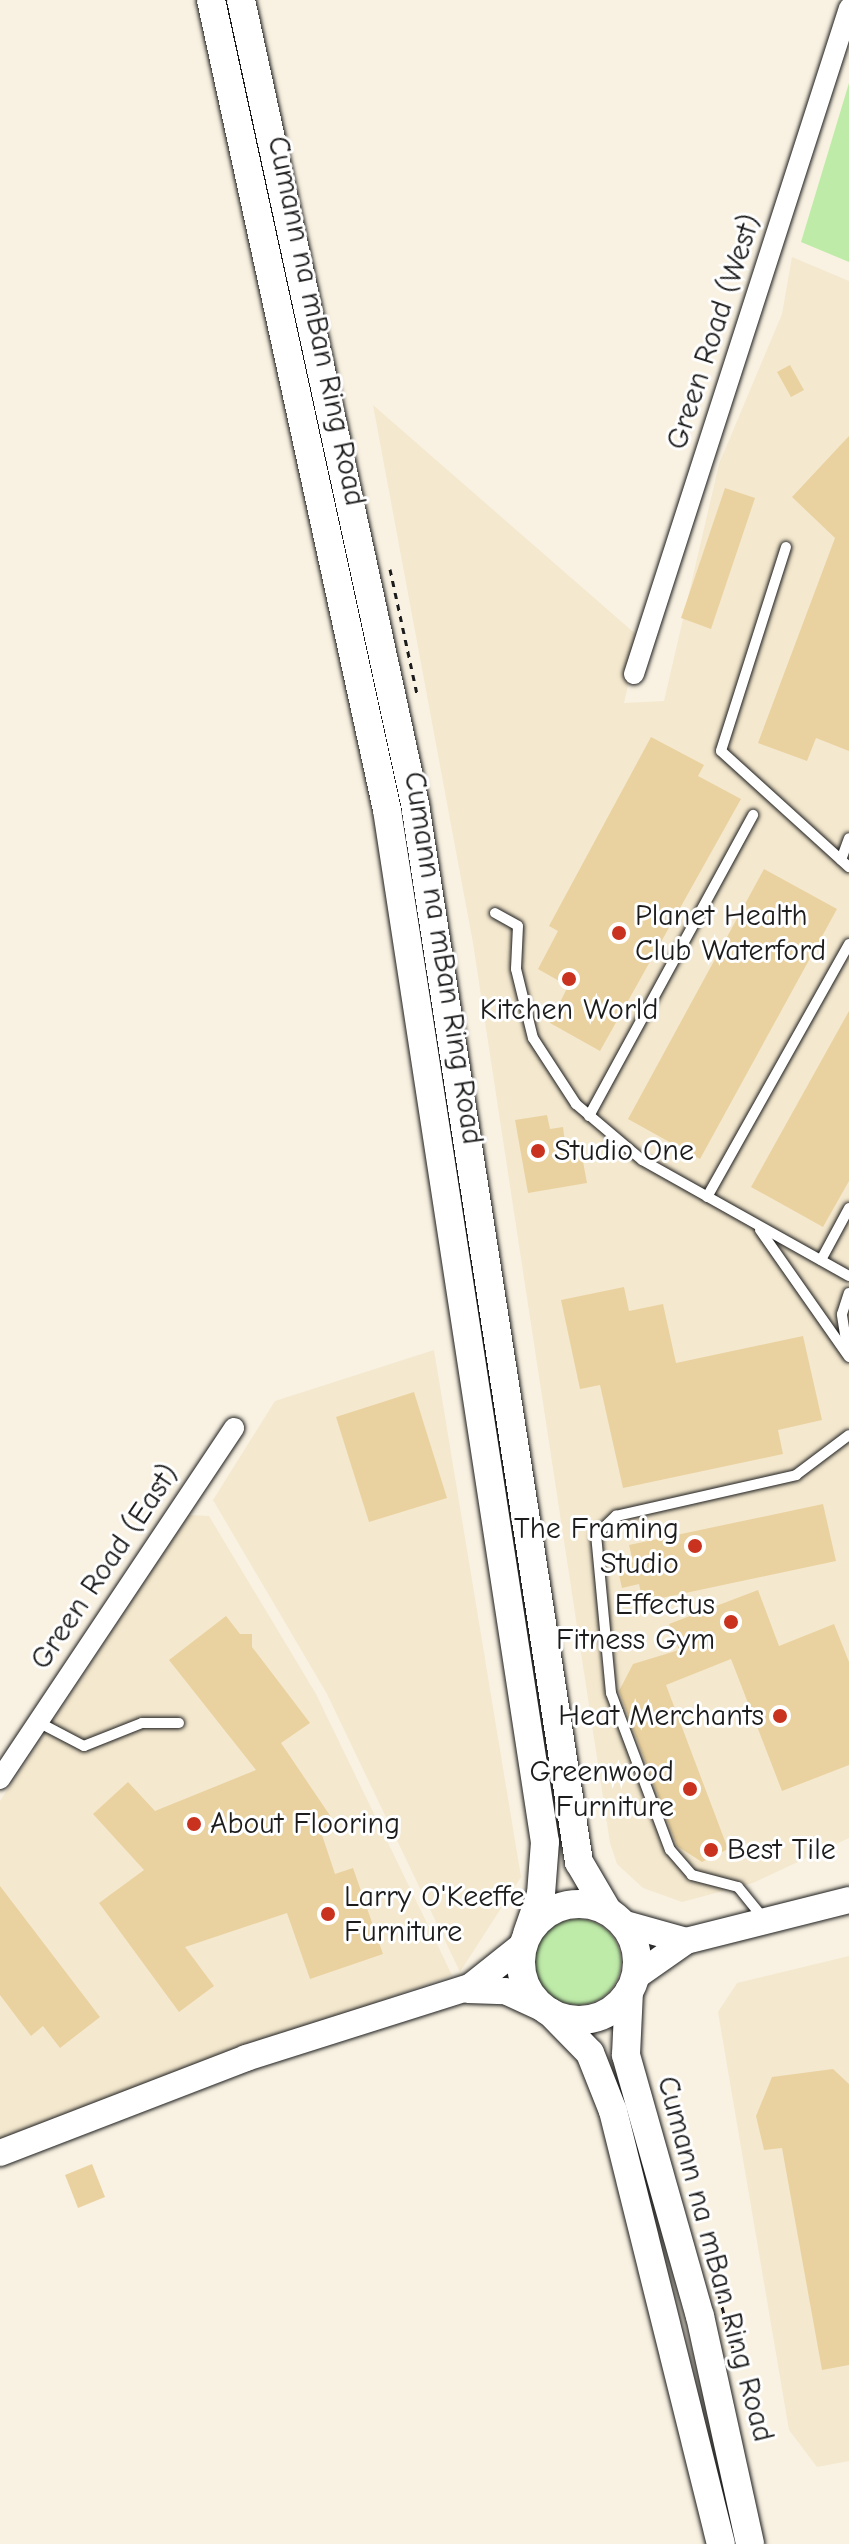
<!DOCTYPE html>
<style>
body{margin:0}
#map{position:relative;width:849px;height:2544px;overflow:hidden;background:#f9f2e2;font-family:"Comic Neue",sans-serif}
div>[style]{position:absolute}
.built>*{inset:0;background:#f4e8ce}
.green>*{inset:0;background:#bfeba9}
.round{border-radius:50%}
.building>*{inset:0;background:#ead2a0}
.path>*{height:3px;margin-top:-1.5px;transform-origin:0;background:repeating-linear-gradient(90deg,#1c1c1c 0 6px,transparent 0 12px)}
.roads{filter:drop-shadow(0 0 2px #1c1c1c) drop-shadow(0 0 2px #1c1c1c)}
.service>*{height:10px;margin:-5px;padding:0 5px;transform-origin:5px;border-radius:5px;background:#fff}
.minor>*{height:20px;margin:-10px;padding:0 10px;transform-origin:10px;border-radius:10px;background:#fff}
.tertiary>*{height:26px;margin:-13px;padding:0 13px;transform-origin:13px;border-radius:13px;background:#fff}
.secondary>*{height:28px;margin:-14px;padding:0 14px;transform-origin:14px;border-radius:14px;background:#fff}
.secondary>.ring{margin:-14px;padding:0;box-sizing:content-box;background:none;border:28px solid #fff;border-radius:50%}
.dots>*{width:22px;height:22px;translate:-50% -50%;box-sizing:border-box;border:4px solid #fff;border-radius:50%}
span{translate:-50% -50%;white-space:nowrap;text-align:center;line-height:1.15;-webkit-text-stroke:6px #fff;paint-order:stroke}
.street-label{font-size:30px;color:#1c1c1c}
.poi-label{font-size:30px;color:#1c1c1c}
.left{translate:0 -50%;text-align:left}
.right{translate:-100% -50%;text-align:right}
</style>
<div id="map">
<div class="built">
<i style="clip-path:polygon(792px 257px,849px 281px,849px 1838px,753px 1883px,682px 1902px,643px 1888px,617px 1864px,610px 1843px,473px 943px,373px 405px,639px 637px,624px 703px,664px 701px,719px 464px,782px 314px)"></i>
<i style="clip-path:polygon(434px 1350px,521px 1877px,460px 1972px,327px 1694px,213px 1500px,275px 1401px)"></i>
<i style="clip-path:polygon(189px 1515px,209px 1516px,316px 1694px,452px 1975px,0 2139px,0 1801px)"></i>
<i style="clip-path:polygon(849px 1956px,849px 2461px,817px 2467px,789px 2430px,718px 2012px,737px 1983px)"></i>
</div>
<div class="green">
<i style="clip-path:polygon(849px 83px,849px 262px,801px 242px)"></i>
<i class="round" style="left:535px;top:1919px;width:86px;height:86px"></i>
</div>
<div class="building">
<i style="clip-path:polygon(790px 365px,804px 390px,791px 397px,777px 372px)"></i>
<i style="clip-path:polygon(849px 436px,849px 751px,816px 738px,807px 761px,758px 743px,835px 538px,792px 497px)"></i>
<i style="clip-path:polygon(725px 488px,755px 498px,711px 629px,681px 618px)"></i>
<i style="clip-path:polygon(651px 737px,704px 765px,698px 776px,741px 799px,600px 1051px,550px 1023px,568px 986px,538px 969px,558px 931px,549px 926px)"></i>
<i style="clip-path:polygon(764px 869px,837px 909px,700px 1159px,628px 1119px)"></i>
<i style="clip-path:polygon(849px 1011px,849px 1181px,823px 1227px,751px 1187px)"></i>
<i style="clip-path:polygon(547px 1115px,550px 1129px,563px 1127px,565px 1142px,579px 1140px,587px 1183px,528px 1193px,515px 1120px)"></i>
<i style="clip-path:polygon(624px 1287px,629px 1311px,663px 1304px,676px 1363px,803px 1336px,822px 1420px,778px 1430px,783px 1454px,623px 1488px,600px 1385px,580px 1389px,561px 1300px)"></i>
<i style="clip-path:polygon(414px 1392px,447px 1498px,369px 1522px,336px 1417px)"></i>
<i style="clip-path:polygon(823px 1504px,836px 1561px,643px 1602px,639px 1584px,622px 1588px,617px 1566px,633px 1562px,629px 1545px)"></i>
<i style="clip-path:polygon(758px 1590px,779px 1646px,834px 1624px,849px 1662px,849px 1765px,782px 1791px,731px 1659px,666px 1685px,728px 1849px,702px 1862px,677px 1846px,619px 1691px,633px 1664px,679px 1650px,669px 1624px)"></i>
<i style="clip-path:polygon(226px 1616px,240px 1634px,252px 1634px,252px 1647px,310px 1723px,281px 1743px,335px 1823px,321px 1832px,335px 1874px,353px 1868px,383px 1954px,310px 1979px,287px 1913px,185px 1947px,214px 1986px,179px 2012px,99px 1903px,144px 1870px,93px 1814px,128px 1782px,155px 1811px,256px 1770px,169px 1660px)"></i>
<i style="clip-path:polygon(0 1886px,100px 2017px,60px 2048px,43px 2026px,31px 2036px,0 1995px)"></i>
<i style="clip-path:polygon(833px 2069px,849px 2084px,849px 2365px,822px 2370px,782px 2148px,764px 2150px,756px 2116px,772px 2077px)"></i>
<i style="clip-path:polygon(92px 2164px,105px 2197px,78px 2208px,65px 2175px)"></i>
</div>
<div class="path">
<i style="left:390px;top:569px;width:128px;rotate:77.8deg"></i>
<i style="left:707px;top:2249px;width:103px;rotate:75.4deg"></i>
</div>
<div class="roads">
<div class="service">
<i style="left:786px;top:547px;width:214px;rotate:107.7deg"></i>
<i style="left:721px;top:751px;width:173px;rotate:42.2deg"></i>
<i style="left:841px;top:860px;width:23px;rotate:-70deg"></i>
<i style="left:495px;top:913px;width:26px;rotate:29deg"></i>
<i style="left:518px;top:926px;width:43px;rotate:92.7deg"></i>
<i style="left:516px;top:969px;width:71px;rotate:76.2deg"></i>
<i style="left:533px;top:1038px;width:79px;rotate:56.9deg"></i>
<i style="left:576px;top:1104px;width:87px;rotate:40.3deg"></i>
<i style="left:642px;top:1160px;width:237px;rotate:29.3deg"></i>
<i style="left:589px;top:1116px;width:343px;rotate:-61.4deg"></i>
<i style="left:707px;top:1197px;width:290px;rotate:-60.7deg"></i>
<i style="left:760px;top:1230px;width:155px;rotate:55deg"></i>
<i style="left:821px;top:1260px;width:59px;rotate:-61.7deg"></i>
<i style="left:847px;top:1347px;width:33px;rotate:-99deg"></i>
<i style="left:842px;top:1314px;width:22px;rotate:-72deg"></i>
<i style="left:38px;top:1722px;width:52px;rotate:27.6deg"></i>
<i style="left:84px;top:1746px;width:62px;rotate:-21.6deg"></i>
<i style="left:142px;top:1723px;width:37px"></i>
<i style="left:764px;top:1919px;width:41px;rotate:-129.1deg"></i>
<i style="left:738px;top:1887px;width:48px;rotate:-165.4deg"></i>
<i style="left:692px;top:1875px;width:33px;rotate:-131deg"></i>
<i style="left:670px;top:1850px;width:168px;rotate:-110.6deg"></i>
<i style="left:611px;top:1693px;width:159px;rotate:-95.4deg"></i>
<i style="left:596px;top:1535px;width:28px;rotate:-44deg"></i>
<i style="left:616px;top:1516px;width:185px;rotate:-12.8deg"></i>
<i style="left:796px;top:1475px;width:66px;rotate:-37deg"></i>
</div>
<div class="minor">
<i style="left:634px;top:674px;width:700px;rotate:-72.11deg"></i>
<i style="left:0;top:1779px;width:422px;rotate:-56.3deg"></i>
</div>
<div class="tertiary">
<i style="left:622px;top:1923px;width:66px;rotate:15.7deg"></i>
<i style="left:635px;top:1977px;width:62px;rotate:-35.2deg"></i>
<i style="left:686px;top:1941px;width:168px;rotate:-14.1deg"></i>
<i style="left:468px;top:1990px;width:37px;rotate:2deg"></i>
<i style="left:505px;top:1991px;width:43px;rotate:24.8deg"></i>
<i style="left:0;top:2153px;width:264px;rotate:-21.1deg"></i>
<i style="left:246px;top:2058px;width:235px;rotate:-17.6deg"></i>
<i style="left:470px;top:1987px;width:69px;rotate:-38.5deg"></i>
</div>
<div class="secondary">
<i style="left:211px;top:0;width:829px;rotate:77.74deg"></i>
<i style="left:387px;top:810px;width:1044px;rotate:81.3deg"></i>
<i style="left:545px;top:1842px;width:52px;rotate:94.4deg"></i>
<i style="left:541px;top:1894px;width:42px;rotate:109.3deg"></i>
<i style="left:241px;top:0;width:823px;rotate:77.79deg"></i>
<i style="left:415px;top:804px;width:1071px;rotate:81.19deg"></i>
<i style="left:579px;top:1862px;width:56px;rotate:59.7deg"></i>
<i class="ring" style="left:521px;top:1904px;width:88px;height:88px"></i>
<i style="left:629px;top:1991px;width:64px;rotate:92.7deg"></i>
<i style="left:626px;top:2055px;width:271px;rotate:74.2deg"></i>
<i style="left:700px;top:2316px;width:233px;rotate:77.6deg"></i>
<i style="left:550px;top:2012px;width:57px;rotate:45.7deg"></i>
<i style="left:590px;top:2053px;width:62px;rotate:68.4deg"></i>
<i style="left:613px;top:2111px;width:446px;rotate:76deg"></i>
</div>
</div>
<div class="dots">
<i style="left:619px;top:933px;background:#c8321e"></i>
<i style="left:569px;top:979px;background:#c8321e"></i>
<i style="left:538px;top:1151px;background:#c8321e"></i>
<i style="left:695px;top:1546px;background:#c8321e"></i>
<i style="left:731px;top:1622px;background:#c8321e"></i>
<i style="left:780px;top:1716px;background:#c8321e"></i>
<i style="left:690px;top:1789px;background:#c8321e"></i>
<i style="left:194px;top:1824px;background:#c8321e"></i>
<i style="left:711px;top:1850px;background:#c8321e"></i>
<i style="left:328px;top:1914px;background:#c8321e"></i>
</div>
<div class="street-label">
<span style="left:316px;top:321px;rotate:78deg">Cumann na mBan Ring Road</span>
<span style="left:714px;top:332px;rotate:-72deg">Green Road (West)</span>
<span style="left:443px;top:958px;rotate:81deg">Cumann na mBan Ring Road</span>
<span style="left:105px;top:1567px;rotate:-56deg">Green Road (East)</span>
<span style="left:715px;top:2259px;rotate:75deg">Cumann na mBan Ring Road</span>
</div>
<div class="poi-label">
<span class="left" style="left:635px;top:933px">Planet Health<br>Club Waterford</span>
<span style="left:569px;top:1010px">Kitchen World</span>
<span class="left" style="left:554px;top:1151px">Studio One</span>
<span class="right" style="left:679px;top:1546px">The Framing<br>Studio</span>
<span class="right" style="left:715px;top:1622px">Effectus<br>Fitness Gym</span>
<span class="right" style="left:764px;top:1716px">Heat Merchants</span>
<span class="right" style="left:674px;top:1789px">Greenwood<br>Furniture</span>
<span class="left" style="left:210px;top:1824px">About Flooring</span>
<span class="left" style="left:727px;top:1850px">Best Tile</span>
<span class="left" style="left:344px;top:1914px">Larry O'Keeffe<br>Furniture</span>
</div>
</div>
